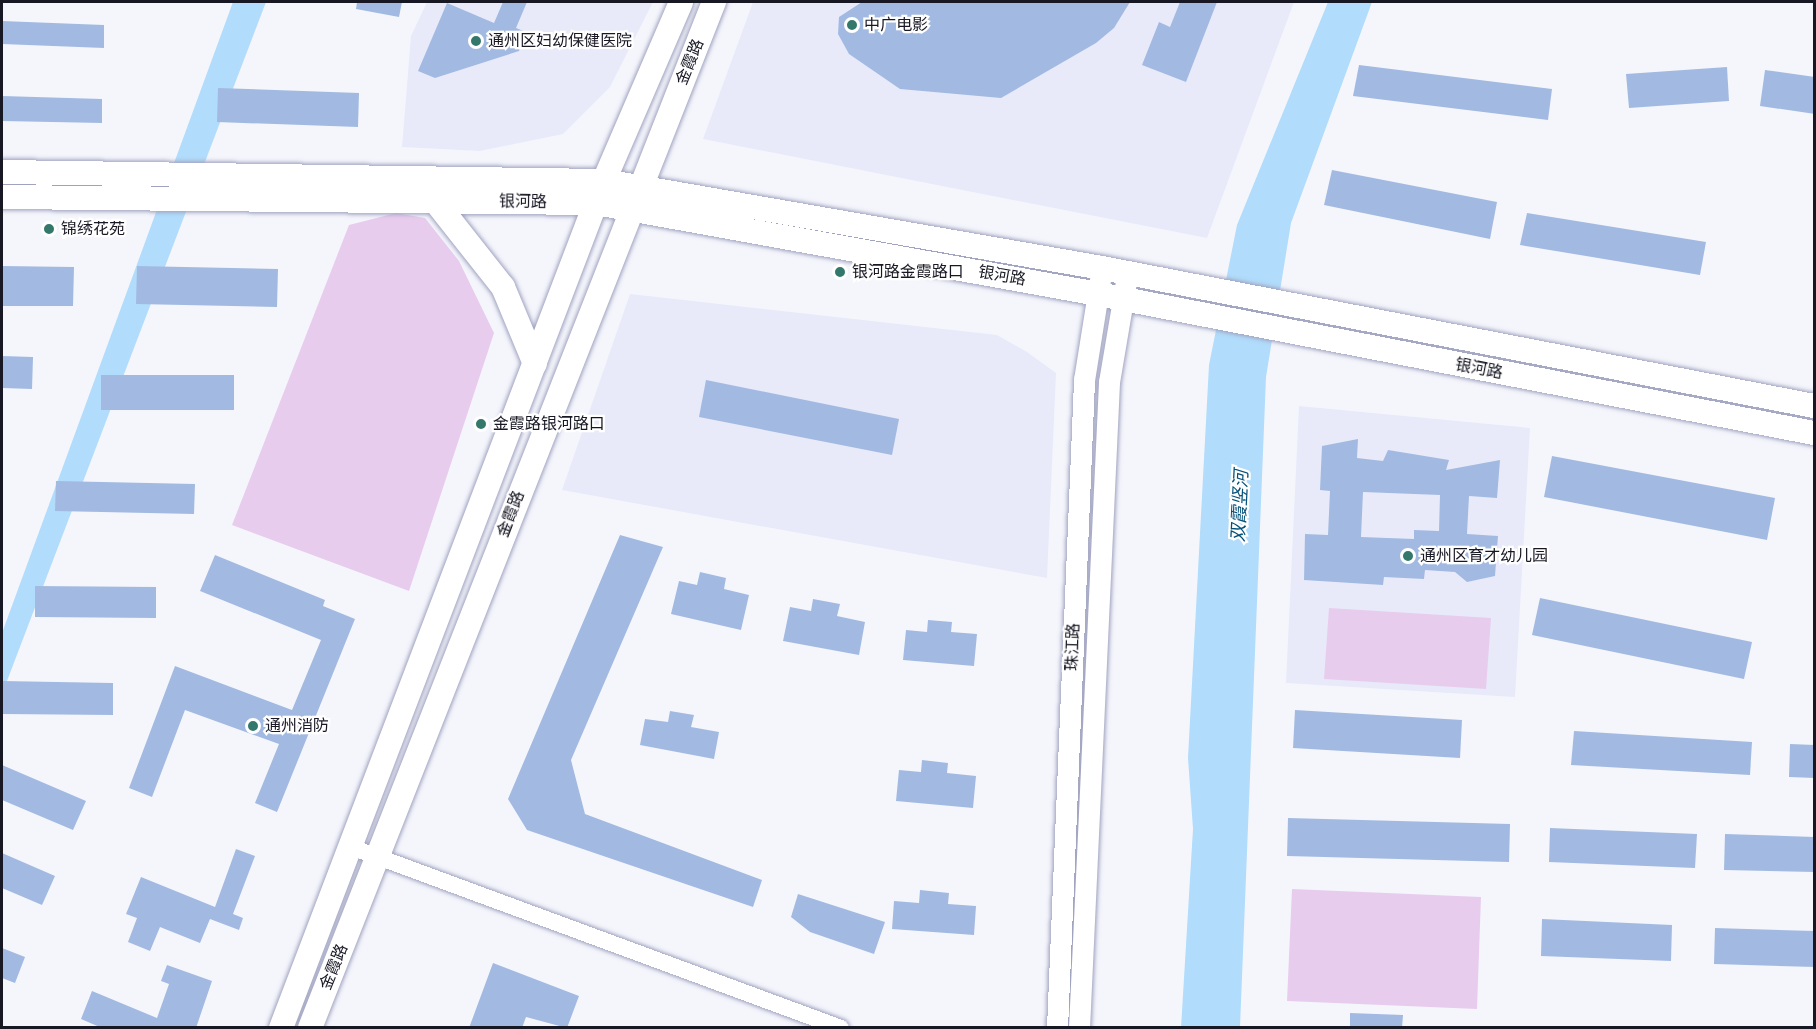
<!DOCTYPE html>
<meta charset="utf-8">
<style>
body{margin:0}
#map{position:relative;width:1816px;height:1029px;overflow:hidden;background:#f5f6fc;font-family:"DejaVu Sans","Noto Sans SC",sans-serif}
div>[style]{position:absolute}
.built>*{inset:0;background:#e8eafa}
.green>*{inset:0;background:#e8ccee}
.water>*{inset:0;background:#b1dcfb}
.building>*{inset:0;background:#a2bae1}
.roads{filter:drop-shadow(0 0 2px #a0a3c0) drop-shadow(0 0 2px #a0a3c0)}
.minor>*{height:16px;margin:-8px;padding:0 8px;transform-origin:8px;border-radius:8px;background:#fff}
.tertiary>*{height:21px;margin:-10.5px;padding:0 10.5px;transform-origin:10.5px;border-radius:10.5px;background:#fff}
.secondary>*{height:24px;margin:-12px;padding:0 12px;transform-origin:12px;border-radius:12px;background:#fff}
.dots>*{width:16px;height:16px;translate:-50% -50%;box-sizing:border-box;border:3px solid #fff;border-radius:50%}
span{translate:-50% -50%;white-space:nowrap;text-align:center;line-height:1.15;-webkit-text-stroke:4.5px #fff;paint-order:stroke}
.poi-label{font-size:16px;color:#171823}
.left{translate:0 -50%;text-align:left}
.street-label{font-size:16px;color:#171823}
.water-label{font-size:18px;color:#045178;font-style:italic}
.frame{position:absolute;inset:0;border:3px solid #171823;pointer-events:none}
</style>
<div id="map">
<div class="built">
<i style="clip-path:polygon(427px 2px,653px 2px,610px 87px,563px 134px,480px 151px,402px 147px,411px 36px)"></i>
<i style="clip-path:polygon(753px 2px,1294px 2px,1207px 238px,703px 139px)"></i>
<i style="clip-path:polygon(630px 294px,997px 335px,1027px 352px,1056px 373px,1047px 578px,562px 490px)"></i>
<i style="clip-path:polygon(1299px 406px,1530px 428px,1515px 697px,1286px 683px)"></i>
</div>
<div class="green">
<i style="clip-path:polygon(396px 213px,425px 218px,459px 261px,494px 333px,409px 591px,232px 525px,349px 225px)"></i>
<i style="clip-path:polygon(1329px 608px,1491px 618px,1486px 689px,1324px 679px)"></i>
<i style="clip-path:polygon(1292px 889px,1481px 897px,1477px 1009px,1287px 1001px)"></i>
</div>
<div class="water">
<i style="clip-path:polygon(233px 2px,266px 2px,2px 694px,2px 633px)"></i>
<i style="clip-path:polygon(1328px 2px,1372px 2px,1291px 223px,1266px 377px,1240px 1027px,1181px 1028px,1193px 829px,1188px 758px,1209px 365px,1237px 225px)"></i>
</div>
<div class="building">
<i style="clip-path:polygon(357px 2px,402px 2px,399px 17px,356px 9px)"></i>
<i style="clip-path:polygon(503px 2px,527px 2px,516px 28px,526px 32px,519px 51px,435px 78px,418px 71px,447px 3px,494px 23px)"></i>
<i style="clip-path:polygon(862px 2px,1130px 2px,1114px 28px,1096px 43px,1001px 98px,900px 89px,849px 54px,838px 34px,839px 17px)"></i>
<i style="clip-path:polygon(1180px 2px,1217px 2px,1186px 82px,1142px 65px,1159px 22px,1170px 27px)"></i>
<i style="clip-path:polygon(2px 21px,104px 25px,104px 48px,2px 44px)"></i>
<i style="clip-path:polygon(1359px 65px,1552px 89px,1548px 120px,1353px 96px)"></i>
<i style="clip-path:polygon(1727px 67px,1729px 101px,1629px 108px,1626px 74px)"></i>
<i style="clip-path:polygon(1765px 70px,1815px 77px,1815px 114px,1760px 106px)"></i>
<i style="clip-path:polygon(218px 88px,359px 93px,358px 127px,217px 122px)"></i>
<i style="clip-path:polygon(2px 96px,102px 99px,102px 123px,2px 121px)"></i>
<i style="clip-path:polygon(1332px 170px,1497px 202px,1490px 239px,1324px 205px)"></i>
<i style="clip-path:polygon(1527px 213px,1706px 242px,1700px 275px,1520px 245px)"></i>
<i style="clip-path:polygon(2px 266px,74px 267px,73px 306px,2px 306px)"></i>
<i style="clip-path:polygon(137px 266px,278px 269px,277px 307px,136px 304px)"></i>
<i style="clip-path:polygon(2px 356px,33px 357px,32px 389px,2px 388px)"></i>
<i style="clip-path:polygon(101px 375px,234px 375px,234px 410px,101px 410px)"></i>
<i style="clip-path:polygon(706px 380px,899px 419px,892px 455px,699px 417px)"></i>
<i style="clip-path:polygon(evenodd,1358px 439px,1357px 458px,1383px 461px,1388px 450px,1449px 460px,1446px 470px,1500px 460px,1497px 498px,1469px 496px,1467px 534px,1498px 536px,1495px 576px,1467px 582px,1455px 572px,1425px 570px,1424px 579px,1384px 577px,1383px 585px,1304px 580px,1305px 534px,1328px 535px,1330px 491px,1320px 490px,1322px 446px,1358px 439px,1363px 492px,1440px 495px,1439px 531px,1414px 530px,1414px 539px,1361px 537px,1363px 492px)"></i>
<i style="clip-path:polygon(1552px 456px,1775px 498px,1767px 540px,1544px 497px)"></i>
<i style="clip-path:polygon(56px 481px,195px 484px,194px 514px,55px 511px)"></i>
<i style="clip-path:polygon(620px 535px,663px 547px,571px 760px,585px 814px,762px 880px,753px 907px,527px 830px,508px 799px)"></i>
<i style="clip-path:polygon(215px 555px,325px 600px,323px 606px,355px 619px,277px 812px,255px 803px,279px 744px,185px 710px,152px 797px,129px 788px,175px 666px,292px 710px,321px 640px,200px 591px)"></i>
<i style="clip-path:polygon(700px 572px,726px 578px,724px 589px,749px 595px,741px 630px,671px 614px,679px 581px,697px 585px)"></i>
<i style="clip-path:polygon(35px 586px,156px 587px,156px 618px,35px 617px)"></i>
<i style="clip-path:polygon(1540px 598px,1752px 642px,1744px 679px,1532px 635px)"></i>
<i style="clip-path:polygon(813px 599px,840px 604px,837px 616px,865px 622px,859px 655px,783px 641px,790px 607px,811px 611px)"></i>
<i style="clip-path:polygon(928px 620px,952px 622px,951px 632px,977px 634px,974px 666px,903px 660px,906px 630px,927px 632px)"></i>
<i style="clip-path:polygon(2px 681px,113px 683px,113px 715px,2px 714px)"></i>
<i style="clip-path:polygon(1295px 710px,1462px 720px,1460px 758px,1293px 748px)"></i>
<i style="clip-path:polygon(670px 711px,694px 715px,691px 727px,719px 732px,714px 759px,640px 745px,645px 719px,668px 722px)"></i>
<i style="clip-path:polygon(1574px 731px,1752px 742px,1750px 775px,1571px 765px)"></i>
<i style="clip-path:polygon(1790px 744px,1815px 745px,1815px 778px,1789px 777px)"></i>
<i style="clip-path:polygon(922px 760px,948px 763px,947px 773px,976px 776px,973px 808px,896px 801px,899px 770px,921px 772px)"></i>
<i style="clip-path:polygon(2px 765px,86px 801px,73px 830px,2px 800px)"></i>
<i style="clip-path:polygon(1288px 818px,1510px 824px,1509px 862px,1287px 856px)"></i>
<i style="clip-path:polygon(1550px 828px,1697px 834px,1695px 868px,1549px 862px)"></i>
<i style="clip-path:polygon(1725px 834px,1815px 837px,1815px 872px,1724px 870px)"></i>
<i style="clip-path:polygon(236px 849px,255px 856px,233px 914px,243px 918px,239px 930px,210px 919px,200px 943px,160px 927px,150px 951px,128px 942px,137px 918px,126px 914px,141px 877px,215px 907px)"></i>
<i style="clip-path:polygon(2px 853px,55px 876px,42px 905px,2px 888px)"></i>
<i style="clip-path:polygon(920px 890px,949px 893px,948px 904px,976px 906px,974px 935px,892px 929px,894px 901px,919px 903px)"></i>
<i style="clip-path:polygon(798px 894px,885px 922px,874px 954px,810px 932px,791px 917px)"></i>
<i style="clip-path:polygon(1542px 919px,1672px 925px,1671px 961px,1541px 956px)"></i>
<i style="clip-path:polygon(1715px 928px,1815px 931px,1815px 967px,1714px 964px)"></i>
<i style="clip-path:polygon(2px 948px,25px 957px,15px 983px,2px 978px)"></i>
<i style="clip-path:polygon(493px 963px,579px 996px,567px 1028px,526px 1017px,522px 1028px,469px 1028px)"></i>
<i style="clip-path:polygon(167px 965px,212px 981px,196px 1028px,102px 1028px,81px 1019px,92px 991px,157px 1018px,169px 984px,161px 981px)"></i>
<i style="clip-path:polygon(1350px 1013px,1403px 1015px,1402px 1028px,1350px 1028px)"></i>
</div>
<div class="roads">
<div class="minor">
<i style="left:351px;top:847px;width:522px;rotate:20.27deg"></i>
</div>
<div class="tertiary">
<i style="left:1057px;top:1028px;width:649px;rotate:-87.61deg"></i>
<i style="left:1084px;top:380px;width:113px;rotate:-80.9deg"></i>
<i style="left:1079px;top:1028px;width:647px;rotate:-87.34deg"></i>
<i style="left:1109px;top:382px;width:108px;rotate:-80.4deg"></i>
</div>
<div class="secondary">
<i style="left:2px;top:172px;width:602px;rotate:0.86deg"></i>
<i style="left:604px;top:181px;width:506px;rotate:9.91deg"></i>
<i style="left:1102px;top:268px;width:725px;rotate:10.97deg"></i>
<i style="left:2px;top:197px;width:594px;rotate:0.58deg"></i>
<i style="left:596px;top:203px;width:510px;rotate:10.27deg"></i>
<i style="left:1098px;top:294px;width:729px;rotate:10.99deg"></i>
<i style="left:435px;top:201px;width:110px;rotate:51.7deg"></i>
<i style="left:503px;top:287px;width:83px;rotate:67.4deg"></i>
<i style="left:281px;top:1028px;width:906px;rotate:-69.13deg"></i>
<i style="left:604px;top:181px;width:195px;rotate:-66.7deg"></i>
<i style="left:310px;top:1028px;width:1103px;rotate:-68.51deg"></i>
</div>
</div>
<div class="dots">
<i style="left:852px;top:25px;background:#34786b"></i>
<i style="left:476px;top:41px;background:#34786b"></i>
<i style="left:49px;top:229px;background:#34786b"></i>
<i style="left:840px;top:272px;background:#34786b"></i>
<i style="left:481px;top:424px;background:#34786b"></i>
<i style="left:1408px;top:556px;background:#34786b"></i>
<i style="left:253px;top:726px;background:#34786b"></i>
</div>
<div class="poi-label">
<span class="left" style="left:864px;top:25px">中广电影</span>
<span class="left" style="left:488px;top:41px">通州区妇幼保健医院</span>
<span class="left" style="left:61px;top:229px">锦绣花苑</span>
<span class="left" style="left:852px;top:272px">银河路金霞路口</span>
<span class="left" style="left:493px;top:424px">金霞路银河路口</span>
<span class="left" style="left:1420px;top:556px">通州区育才幼儿园</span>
<span class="left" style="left:265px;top:726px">通州消防</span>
</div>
<div class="street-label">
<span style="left:690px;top:62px;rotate:-68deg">金霞路</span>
<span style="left:523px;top:202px;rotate:1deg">银河路</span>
<span style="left:1002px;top:276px;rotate:10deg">银河路</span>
<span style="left:1479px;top:369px;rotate:11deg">银河路</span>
<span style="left:511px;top:514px;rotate:-69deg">金霞路</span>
<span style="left:1073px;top:647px;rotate:-88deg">珠江路</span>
<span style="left:334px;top:967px;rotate:-68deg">金霞路</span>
</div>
<div class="water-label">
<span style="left:1240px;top:506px;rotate:-87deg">双霞竖河</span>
</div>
<div class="frame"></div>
</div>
